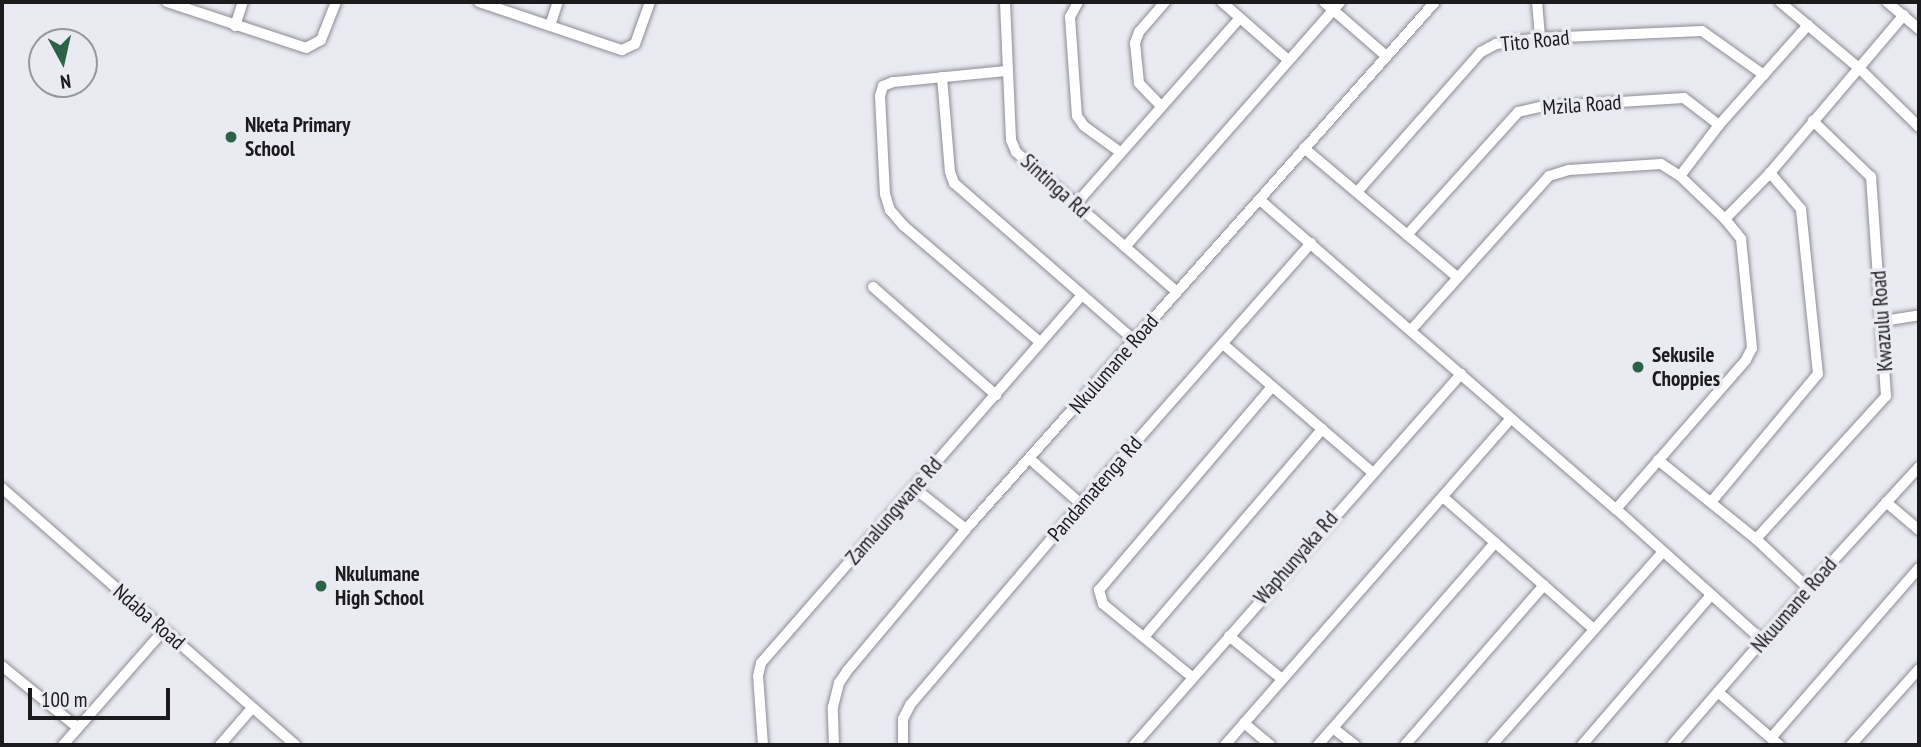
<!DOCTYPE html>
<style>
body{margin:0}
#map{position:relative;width:1921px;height:747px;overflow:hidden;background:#eaeaf3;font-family:"PT Sans Narrow",sans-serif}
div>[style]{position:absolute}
.roads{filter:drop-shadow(0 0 2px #8c8c94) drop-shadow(0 0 2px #8c8c94)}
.minor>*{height:10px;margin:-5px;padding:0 5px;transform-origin:5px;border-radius:5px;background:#fff}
.dots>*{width:19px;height:19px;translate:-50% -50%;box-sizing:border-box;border:4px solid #eaeaf3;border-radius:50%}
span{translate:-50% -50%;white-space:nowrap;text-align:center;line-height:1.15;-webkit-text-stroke:7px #eaeaf3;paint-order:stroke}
.street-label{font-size:21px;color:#1b1b1e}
.poi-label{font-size:21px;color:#1b1b1e;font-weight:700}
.left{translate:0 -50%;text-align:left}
.frame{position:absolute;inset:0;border:4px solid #1b1b1e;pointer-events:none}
.north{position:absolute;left:28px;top:28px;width:70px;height:70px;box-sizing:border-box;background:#eaeaf3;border:2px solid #97979e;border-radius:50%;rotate:172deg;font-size:19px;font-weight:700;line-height:28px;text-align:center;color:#1b1b1e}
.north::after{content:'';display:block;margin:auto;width:24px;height:32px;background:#2c6248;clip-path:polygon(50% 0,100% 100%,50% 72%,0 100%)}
.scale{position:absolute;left:28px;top:688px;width:142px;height:32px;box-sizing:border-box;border:4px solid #1b1b1e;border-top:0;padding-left:9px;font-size:21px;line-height:24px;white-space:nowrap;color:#1b1b1e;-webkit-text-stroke:5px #eaeaf3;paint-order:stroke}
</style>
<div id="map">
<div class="roads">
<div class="minor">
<i style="left:167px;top:2px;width:146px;rotate:18.3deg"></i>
<i style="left:306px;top:48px;width:17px;rotate:-28deg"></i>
<i style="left:321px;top:40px;width:41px;rotate:-68.5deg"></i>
<i style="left:479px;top:2px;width:151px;rotate:18.6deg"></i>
<i style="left:622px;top:50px;width:14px;rotate:-25deg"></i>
<i style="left:635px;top:44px;width:45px;rotate:-70.3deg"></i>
<i style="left:1005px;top:2px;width:138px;rotate:87.5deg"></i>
<i style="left:1011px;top:140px;width:13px;rotate:67deg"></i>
<i style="left:1016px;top:152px;width:213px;rotate:41deg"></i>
<i style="left:1078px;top:2px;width:17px;rotate:118deg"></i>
<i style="left:1070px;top:17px;width:99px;rotate:86deg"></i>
<i style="left:1077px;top:116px;width:12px;rotate:55deg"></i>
<i style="left:1084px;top:126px;width:44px;rotate:35.8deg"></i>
<i style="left:1222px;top:2px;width:88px;rotate:41.3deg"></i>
<i style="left:1324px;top:2px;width:81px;rotate:41deg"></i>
<i style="left:1537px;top:2px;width:36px;rotate:85deg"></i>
<i style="left:1780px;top:2px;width:103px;rotate:39.9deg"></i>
<i style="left:1859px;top:68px;width:84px;rotate:44.5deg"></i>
<i style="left:1887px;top:2px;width:42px;rotate:40.2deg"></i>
<i style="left:235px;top:26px;width:25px;rotate:-72deg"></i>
<i style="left:550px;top:26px;width:25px;rotate:-72deg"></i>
<i style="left:1006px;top:71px;width:114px;rotate:174.4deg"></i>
<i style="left:893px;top:82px;width:11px;rotate:158deg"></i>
<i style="left:883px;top:86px;width:10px;rotate:107deg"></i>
<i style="left:880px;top:96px;width:98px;rotate:87.1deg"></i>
<i style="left:885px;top:194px;width:17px;rotate:73deg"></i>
<i style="left:890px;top:210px;width:21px;rotate:49deg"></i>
<i style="left:904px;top:226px;width:179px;rotate:40.5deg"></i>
<i style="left:942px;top:77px;width:95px;rotate:85.2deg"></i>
<i style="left:950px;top:172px;width:12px;rotate:70deg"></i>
<i style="left:954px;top:183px;width:240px;rotate:41.1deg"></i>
<i style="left:1161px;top:106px;width:32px;rotate:-134deg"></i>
<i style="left:1139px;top:83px;width:40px;rotate:-95.7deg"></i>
<i style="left:1135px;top:43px;width:12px;rotate:-70deg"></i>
<i style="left:1139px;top:32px;width:40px;rotate:-49deg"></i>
<i style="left:1304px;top:148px;width:200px;rotate:40.1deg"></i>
<i style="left:1680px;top:176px;width:64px;rotate:-52.6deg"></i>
<i style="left:1719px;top:125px;width:134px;rotate:-48.3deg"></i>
<i style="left:1357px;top:192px;width:187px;rotate:-48.5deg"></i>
<i style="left:1481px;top:52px;width:17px;rotate:-28deg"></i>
<i style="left:1496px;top:44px;width:44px;rotate:-7.8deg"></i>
<i style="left:1540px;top:38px;width:162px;rotate:-2.5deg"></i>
<i style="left:1702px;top:31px;width:76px;rotate:35.4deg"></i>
<i style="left:1260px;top:200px;width:471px;rotate:41deg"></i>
<i style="left:1616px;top:509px;width:198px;rotate:41.9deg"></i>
<i style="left:1075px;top:205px;width:249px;rotate:-48.6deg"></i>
<i style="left:1725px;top:219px;width:64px;rotate:-45.6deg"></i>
<i style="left:1770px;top:173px;width:207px;rotate:-49.7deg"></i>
<i style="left:1407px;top:235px;width:166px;rotate:-47.9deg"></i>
<i style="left:1518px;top:112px;width:23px;rotate:-13deg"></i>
<i style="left:1540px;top:107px;width:144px;rotate:-3.6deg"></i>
<i style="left:1684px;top:98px;width:44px;rotate:37.6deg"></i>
<i style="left:1125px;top:247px;width:326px;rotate:-48.7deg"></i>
<i style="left:873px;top:287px;width:164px;rotate:41.3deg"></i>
<i style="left:1883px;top:321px;width:36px;rotate:-9deg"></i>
<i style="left:1411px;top:330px;width:207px;rotate:-48.1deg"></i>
<i style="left:1549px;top:176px;width:21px;rotate:-17deg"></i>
<i style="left:1569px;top:170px;width:92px;rotate:-3.7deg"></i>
<i style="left:1661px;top:164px;width:22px;rotate:32deg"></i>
<i style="left:1680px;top:176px;width:62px;rotate:43.7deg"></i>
<i style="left:1725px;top:219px;width:26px;rotate:51deg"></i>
<i style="left:1741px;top:239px;width:110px;rotate:84.2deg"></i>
<i style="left:1752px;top:348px;width:13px;rotate:117deg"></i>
<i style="left:1746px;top:360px;width:198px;rotate:131.1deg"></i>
<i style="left:1223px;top:344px;width:196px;rotate:40.7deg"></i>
<i style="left:1030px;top:459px;width:68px;rotate:41.4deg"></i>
<i style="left:1658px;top:460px;width:126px;rotate:38.9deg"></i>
<i style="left:1756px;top:539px;width:71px;rotate:43.3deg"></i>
<i style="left:2px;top:488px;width:390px;rotate:41.2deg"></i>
<i style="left:914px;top:488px;width:66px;rotate:38.3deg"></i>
<i style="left:1443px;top:497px;width:201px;rotate:41.2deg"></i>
<i style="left:1712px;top:501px;width:165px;rotate:-50.2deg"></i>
<i style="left:1818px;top:374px;width:166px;rotate:-95.9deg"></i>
<i style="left:1801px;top:209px;width:48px;rotate:-130.7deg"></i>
<i style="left:1886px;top:502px;width:43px;rotate:40.3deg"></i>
<i style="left:1756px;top:539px;width:193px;rotate:-47.7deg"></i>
<i style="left:1886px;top:396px;width:220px;rotate:-93.9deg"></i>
<i style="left:1871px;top:177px;width:81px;rotate:-136deg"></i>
<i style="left:1229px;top:636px;width:68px;rotate:39.1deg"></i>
<i style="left:1144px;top:637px;width:274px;rotate:-49.4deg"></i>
<i style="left:2px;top:666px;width:98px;rotate:39.2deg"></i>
<i style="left:1192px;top:677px;width:115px;rotate:-140.6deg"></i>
<i style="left:1103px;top:604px;width:15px;rotate:-106deg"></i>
<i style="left:1099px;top:590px;width:267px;rotate:-49.6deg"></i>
<i style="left:1718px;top:692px;width:81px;rotate:41deg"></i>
<i style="left:1244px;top:723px;width:34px;rotate:40deg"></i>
<i style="left:1333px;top:728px;width:28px;rotate:38deg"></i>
<i style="left:1771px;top:738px;width:225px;rotate:-49deg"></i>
<i style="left:63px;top:745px;width:153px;rotate:-48.7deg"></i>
<i style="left:220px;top:745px;width:49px;rotate:-49.1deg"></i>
<i style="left:763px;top:745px;width:69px;rotate:-94.1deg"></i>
<i style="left:758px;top:676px;width:13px;rotate:-77deg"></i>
<i style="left:761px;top:663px;width:487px;rotate:-48.9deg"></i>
<i style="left:834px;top:745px;width:38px;rotate:-92deg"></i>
<i style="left:833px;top:707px;width:25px;rotate:-76deg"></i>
<i style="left:839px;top:683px;width:14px;rotate:-56deg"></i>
<i style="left:847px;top:671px;width:185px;rotate:-50deg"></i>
<i style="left:966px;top:529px;width:705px;rotate:-48.33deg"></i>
<i style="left:903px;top:745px;width:26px;rotate:-90deg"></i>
<i style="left:903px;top:719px;width:16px;rotate:-63deg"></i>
<i style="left:910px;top:705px;width:264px;rotate:-49.6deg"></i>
<i style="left:1081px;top:504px;width:348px;rotate:-48.6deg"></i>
<i style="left:1134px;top:745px;width:495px;rotate:-48.6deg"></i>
<i style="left:1225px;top:745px;width:434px;rotate:-48.8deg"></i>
<i style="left:1318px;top:745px;width:269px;rotate:-48.8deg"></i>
<i style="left:1405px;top:745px;width:212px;rotate:-49deg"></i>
<i style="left:1492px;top:745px;width:258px;rotate:-48.5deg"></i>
<i style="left:1582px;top:745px;width:198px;rotate:-49.3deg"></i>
<i style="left:1672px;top:745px;width:208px;rotate:-49.1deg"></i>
<i style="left:1808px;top:588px;width:164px;rotate:-47.5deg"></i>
<i style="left:1851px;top:745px;width:102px;rotate:-48.2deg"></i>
</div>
</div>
<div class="dots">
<i style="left:231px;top:137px;background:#2c6248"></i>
<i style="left:1638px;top:367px;background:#2c6248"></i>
<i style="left:321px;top:586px;background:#2c6248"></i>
</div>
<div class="street-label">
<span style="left:1535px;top:41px;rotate:-6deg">Tito Road</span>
<span style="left:1582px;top:105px;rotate:-4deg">Mzila Road</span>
<span style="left:1055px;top:186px;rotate:42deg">Sintinga Rd</span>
<span style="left:1882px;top:321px;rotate:-94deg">Kwazulu Road</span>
<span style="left:1114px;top:364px;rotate:-49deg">Nkulumane Road</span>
<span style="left:1095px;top:489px;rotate:-49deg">Pandamatenga Rd</span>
<span style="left:894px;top:511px;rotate:-49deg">Zamalungwane Rd</span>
<span style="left:1296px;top:558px;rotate:-49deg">Waphunyaka Rd</span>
<span style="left:1794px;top:605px;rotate:-49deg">Nkuumane Road</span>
<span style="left:149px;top:617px;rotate:41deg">Ndaba Road</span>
</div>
<div class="poi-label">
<span class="left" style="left:245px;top:137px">Nketa Primary<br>School</span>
<span class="left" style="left:1652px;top:367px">Sekusile<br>Choppies</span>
<span class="left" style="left:335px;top:586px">Nkulumane<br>High School</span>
</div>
<div class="frame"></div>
<div class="north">N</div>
<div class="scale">100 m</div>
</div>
